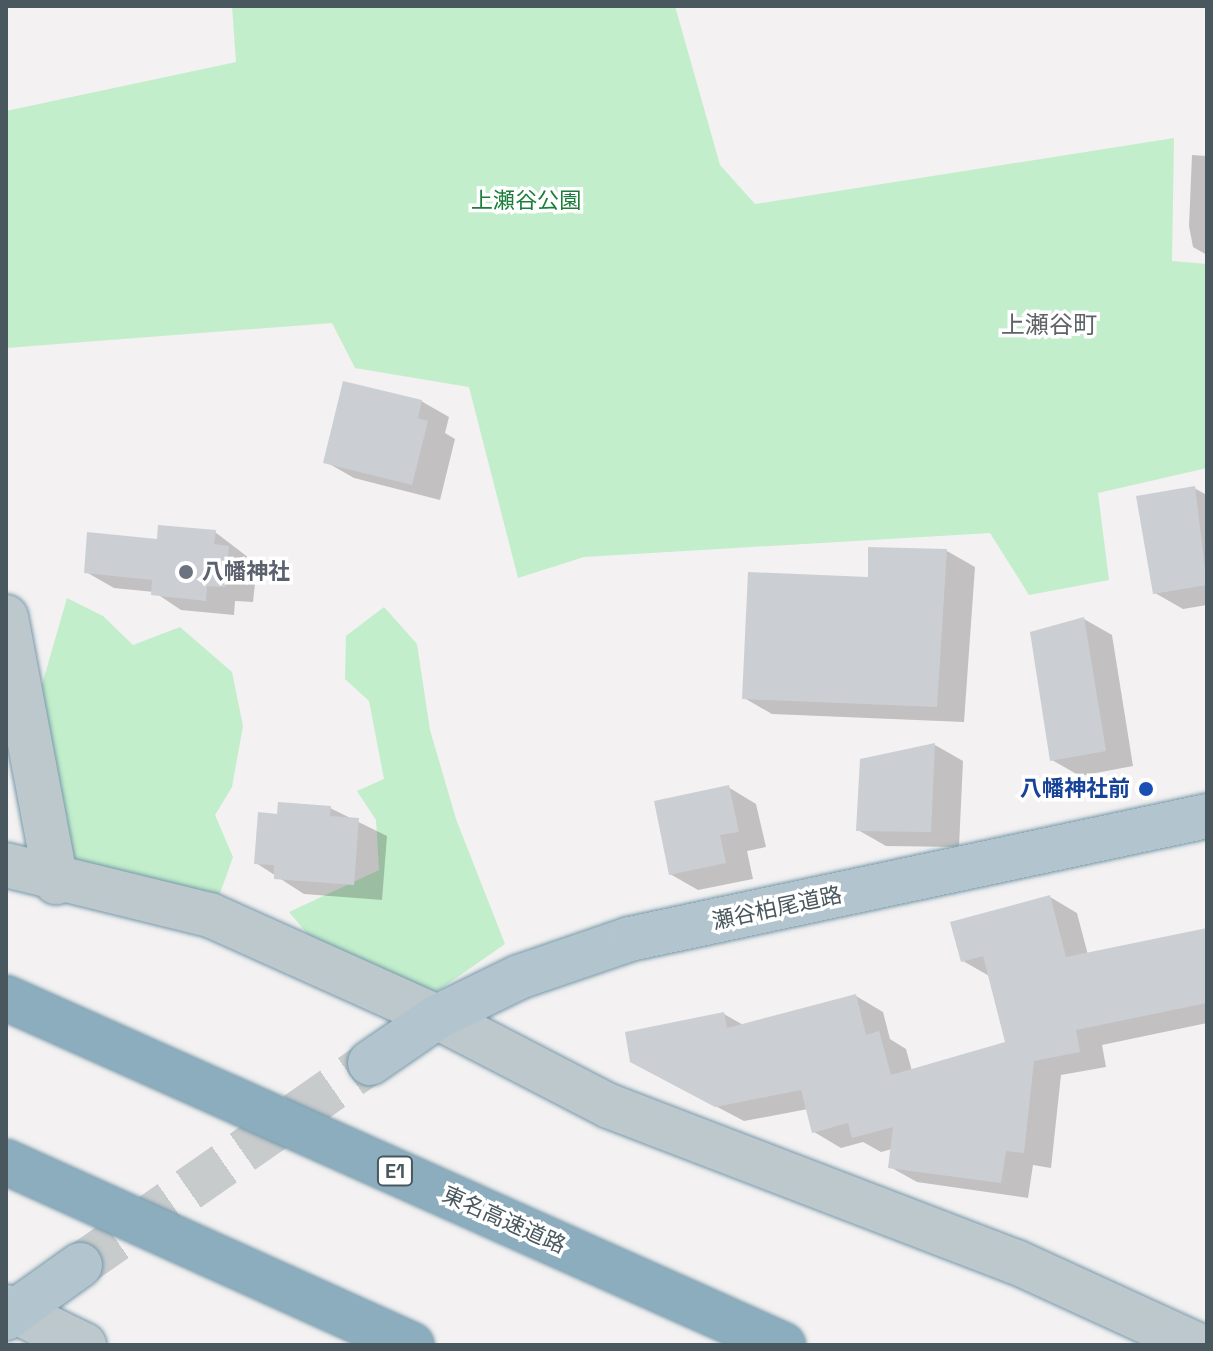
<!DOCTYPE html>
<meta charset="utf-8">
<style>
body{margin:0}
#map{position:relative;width:1213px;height:1351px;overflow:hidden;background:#f3f1f1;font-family:"Space Grotesk","Noto Sans JP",sans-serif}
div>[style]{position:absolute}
.green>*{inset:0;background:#c2eecb}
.shadow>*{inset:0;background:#0003}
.building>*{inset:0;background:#cbcfd3}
.major-tunnel>*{height:44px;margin-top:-22px;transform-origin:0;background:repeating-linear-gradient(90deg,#c8cbcc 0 44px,transparent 0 66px)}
.roads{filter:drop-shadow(0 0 2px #7698a9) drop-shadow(0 0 2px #7698a9)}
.minor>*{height:44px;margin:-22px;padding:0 22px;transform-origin:22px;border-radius:22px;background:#bdc8cd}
.major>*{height:44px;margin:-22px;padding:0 22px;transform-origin:22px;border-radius:22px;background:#b2c5ce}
.highway>*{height:44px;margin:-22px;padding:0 22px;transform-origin:22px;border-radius:22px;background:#8badbe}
.dots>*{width:22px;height:22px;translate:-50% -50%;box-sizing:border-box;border:4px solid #fff;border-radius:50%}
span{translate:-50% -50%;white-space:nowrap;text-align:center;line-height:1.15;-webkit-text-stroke:7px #fff;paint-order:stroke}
.shield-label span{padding:2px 6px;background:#fff;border:2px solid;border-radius:6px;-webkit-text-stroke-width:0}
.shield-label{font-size:20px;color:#49585e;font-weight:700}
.park-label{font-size:22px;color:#1b7f3b}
.worship-label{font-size:22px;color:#5b616d;font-weight:700}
.left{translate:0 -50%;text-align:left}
.transit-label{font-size:22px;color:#164399;font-weight:700}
.right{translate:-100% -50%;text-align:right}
.street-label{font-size:22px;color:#49585e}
.neighbourhood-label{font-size:24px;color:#5d6366}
.frame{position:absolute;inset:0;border:8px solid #49585e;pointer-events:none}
</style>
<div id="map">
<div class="green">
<i style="clip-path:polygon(232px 6px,675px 6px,720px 165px,755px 204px,1174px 138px,1172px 261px,1207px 264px,1207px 468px,1098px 493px,1109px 580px,1029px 595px,990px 533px,584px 557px,518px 578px,469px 387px,355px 368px,332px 323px,6px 348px,6px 111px,236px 62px)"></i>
<i style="clip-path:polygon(67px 598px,103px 616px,133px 645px,180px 627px,232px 672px,243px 726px,232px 787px,215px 815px,233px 857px,205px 935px,69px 858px,41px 688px)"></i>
<i style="clip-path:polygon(384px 607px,417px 644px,430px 730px,456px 819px,505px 944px,439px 990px,367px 1005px,289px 912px,379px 870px,376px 820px,357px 791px,384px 779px,369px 701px,345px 679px,346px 636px)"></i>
</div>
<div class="shadow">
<i style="clip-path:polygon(1192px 155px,1207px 156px,1207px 255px,1193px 247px,1189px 226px)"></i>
<i style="clip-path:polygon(421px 401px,449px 417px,445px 433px,455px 439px,440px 500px,354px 478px,326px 462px)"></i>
<i style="clip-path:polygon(1194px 488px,1207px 495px,1207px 605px,1183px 609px,1155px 593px)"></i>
<i style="clip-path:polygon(215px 532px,257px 564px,253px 602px,235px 601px,234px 615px,181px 610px,154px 592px,114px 588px,86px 572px,159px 541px)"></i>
<i style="clip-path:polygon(947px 551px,975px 567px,964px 722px,772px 714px,744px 698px,870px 579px)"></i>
<i style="clip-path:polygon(1084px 619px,1112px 635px,1133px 766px,1080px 776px,1052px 760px)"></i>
<i style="clip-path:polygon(935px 745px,963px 761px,959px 847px,886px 846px,858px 830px)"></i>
<i style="clip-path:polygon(728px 787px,756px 804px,766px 847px,747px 851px,753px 879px,698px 890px,670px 874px)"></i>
<i style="clip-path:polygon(330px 808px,387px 836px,382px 900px,304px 894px,256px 863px,279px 816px)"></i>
<i style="clip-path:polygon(1050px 897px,1077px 913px,1088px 955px,1207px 930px,1207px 1023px,1102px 1045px,1106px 1067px,1061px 1075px,1051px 1168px,1033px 1165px,1028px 1198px,917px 1182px,890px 1167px,892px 1149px,881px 1152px,863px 1142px,841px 1148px,814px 1132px,808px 1109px,744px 1121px,660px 1077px,724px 1014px,745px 1026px,856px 996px,883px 1012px,890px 1039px,906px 1049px,912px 1071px,1008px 1044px,991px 977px,963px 961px)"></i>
</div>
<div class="building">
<i style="clip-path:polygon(343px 381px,422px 400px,418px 418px,428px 421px,412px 485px,323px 463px)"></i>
<i style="clip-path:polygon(1195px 486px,1207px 585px,1153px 594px,1136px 496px)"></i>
<i style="clip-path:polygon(158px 525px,216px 530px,214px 544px,229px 546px,225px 587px,207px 586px,206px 601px,151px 595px,152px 580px,84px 573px,87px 532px,157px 539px)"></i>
<i style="clip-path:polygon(868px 547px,947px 549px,937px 707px,742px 699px,748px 572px,868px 577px)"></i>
<i style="clip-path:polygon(1084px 617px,1106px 751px,1050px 761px,1030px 632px)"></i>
<i style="clip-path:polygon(935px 743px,931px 832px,856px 831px,860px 759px)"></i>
<i style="clip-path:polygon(729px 785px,739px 832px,720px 835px,726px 863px,669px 875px,654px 801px)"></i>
<i style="clip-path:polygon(278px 802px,331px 806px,330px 816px,359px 818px,354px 885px,274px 879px,274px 865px,254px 864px,258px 812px,277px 814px)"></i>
<i style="clip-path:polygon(1050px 895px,1066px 957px,1207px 928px,1207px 1003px,1076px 1030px,1080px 1052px,1034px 1061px,1024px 1153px,1006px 1151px,1001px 1183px,888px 1168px,893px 1127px,852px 1138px,848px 1123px,812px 1133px,801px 1090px,715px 1107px,630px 1062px,625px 1032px,724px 1012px,727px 1028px,856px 994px,866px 1035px,879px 1031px,891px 1075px,1005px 1042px,983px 956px,961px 962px,950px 922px)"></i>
</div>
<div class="major-tunnel">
<i style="left:80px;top:1265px;width:353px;rotate:-34.9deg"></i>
</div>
<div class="roads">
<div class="minor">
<i style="left:6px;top:617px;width:270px;rotate:79.3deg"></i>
<i style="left:6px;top:865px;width:210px;rotate:13.8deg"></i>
<i style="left:210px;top:915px;width:249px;rotate:24.2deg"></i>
<i style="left:437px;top:1017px;width:194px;rotate:27.4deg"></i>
<i style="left:609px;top:1106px;width:436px;rotate:21deg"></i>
<i style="left:1016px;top:1262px;width:199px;rotate:24.6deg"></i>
<i style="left:6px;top:1307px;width:87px;rotate:26deg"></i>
</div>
<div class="major">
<i style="left:370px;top:1063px;width:81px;rotate:-34.5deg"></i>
<i style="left:437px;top:1017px;width:91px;rotate:-26deg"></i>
<i style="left:519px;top:977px;width:117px;rotate:-18.9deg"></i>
<i style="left:630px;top:939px;width:590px;rotate:-12.03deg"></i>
<i style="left:6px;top:1318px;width:91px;rotate:-35.6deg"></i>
</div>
<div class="highway">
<i style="left:6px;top:998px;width:851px;rotate:24.07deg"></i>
<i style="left:6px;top:1162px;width:445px;rotate:24.3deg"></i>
</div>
</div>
<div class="dots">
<i style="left:186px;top:572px;background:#6b7280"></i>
<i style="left:1146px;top:789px;background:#1a4fb4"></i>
</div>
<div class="shield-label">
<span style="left:395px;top:1171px">E1</span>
</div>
<div class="park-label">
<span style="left:526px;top:201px">上瀬谷公園</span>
</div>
<div class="worship-label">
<span class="left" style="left:202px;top:572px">八幡神社</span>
</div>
<div class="transit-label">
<span class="right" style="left:1130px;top:789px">八幡神社前</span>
</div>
<div class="street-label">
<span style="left:777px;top:908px;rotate:-12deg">瀬谷柏尾道路</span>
<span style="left:504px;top:1220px;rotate:24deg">東名高速道路</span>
</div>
<div class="neighbourhood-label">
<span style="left:1049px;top:325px">上瀬谷町</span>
</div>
<div class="frame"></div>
</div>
